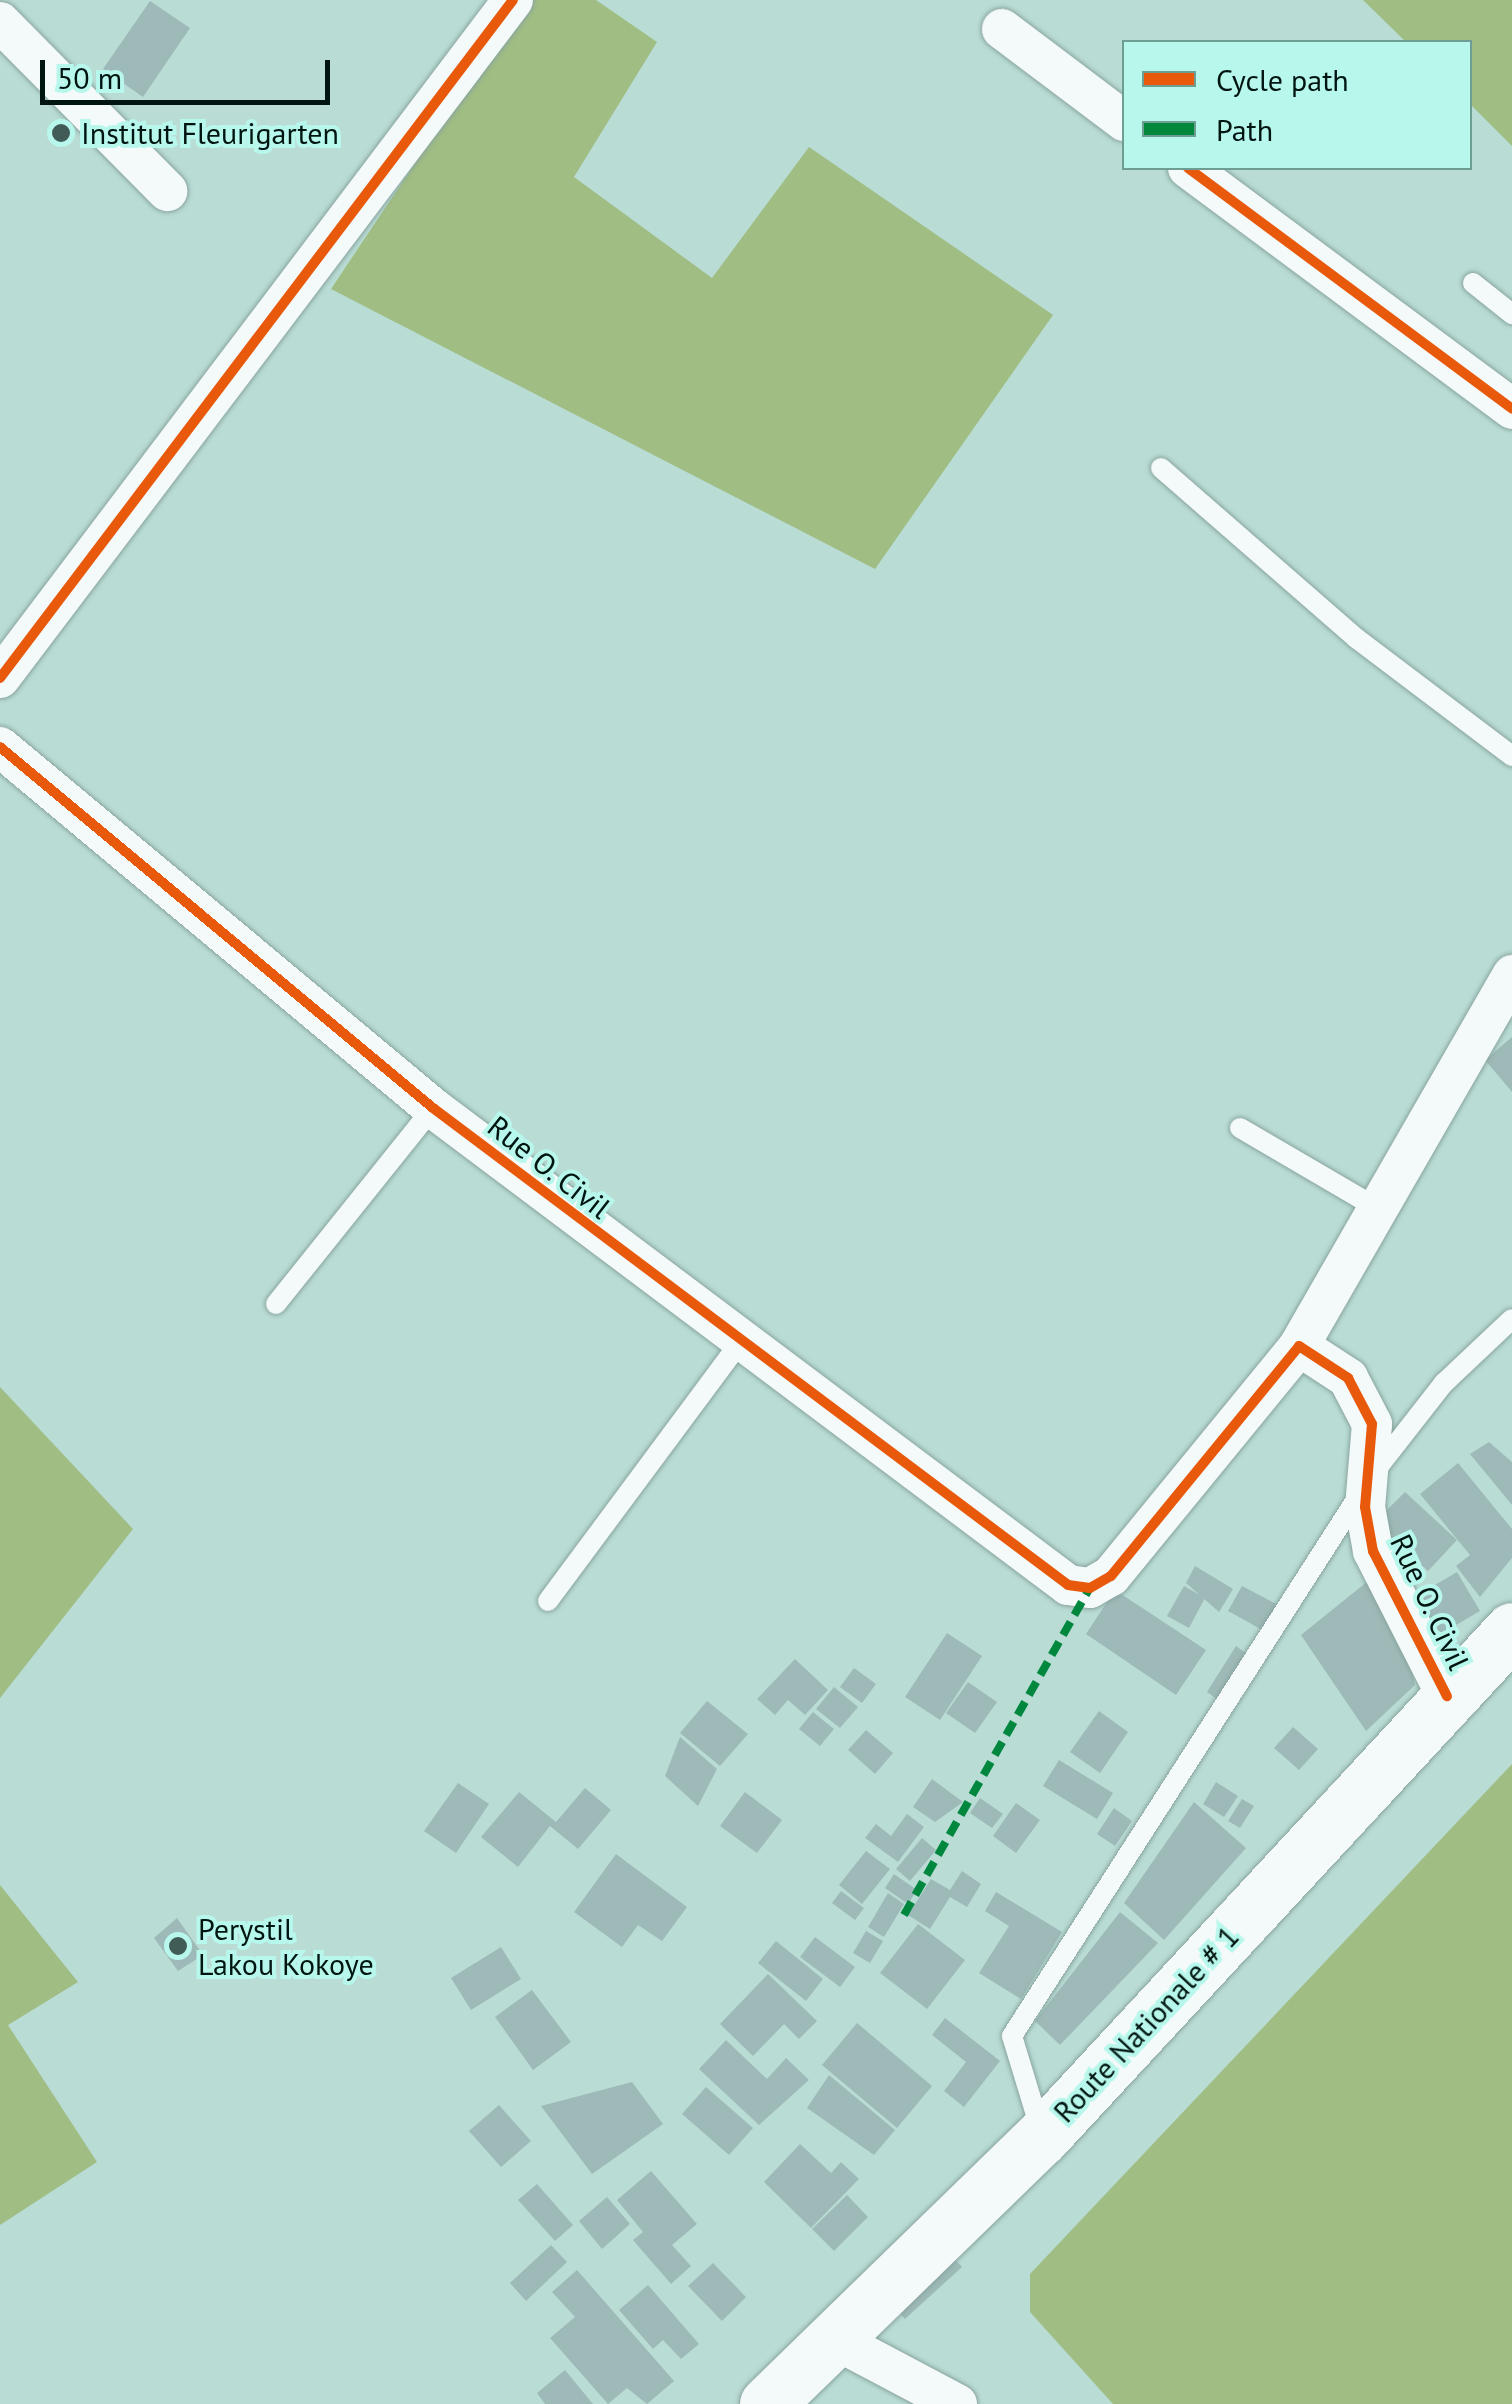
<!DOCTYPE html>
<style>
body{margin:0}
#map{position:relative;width:1512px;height:2404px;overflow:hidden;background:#b9dcd5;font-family:"PT Sans",sans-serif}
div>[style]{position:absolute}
.forest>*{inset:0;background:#a0bd83}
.building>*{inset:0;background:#9ebab8}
.roads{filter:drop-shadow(0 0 2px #89a49f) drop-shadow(0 0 2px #89a49f)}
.service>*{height:20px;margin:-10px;padding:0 10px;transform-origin:10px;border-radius:10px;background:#f4faf9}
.minor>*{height:40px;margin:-20px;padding:0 20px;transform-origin:20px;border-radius:20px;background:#f4faf9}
.primary>*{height:55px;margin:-27.5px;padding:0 27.5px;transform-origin:27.5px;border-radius:27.5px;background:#f4faf9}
.quiet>*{height:8px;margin-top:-4px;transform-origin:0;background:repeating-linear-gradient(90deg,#00873e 0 15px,transparent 0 23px)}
.cycleway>*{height:10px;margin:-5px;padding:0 5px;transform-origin:5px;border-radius:5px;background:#e8590c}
.dots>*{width:28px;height:28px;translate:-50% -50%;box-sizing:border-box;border:5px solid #b8f7eb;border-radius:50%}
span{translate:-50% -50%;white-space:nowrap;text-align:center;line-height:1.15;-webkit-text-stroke:8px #b8f7eb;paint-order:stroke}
.poi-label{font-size:30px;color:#001511}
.left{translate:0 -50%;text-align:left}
.street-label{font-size:30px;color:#001511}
.legend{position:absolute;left:1122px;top:40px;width:350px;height:130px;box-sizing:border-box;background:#b8f7eb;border:2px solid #6e9d94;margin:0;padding:12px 18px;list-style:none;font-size:30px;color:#001511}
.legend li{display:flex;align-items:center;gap:20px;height:50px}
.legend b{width:50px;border:2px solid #6e9d94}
.scale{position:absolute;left:40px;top:60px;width:290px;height:45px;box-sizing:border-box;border:5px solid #001511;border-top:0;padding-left:12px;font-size:30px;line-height:35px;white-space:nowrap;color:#001511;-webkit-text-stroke:8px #b8f7eb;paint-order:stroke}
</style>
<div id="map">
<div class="forest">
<i style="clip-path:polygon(524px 0,596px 0,657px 42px,574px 177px,712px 278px,809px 147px,1053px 315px,875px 569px,331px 289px)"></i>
<i style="clip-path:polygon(1363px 0,1512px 0,1512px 146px,1470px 104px,1470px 42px,1406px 42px)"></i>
<i style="clip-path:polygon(0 1387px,133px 1529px,0 1698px)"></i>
<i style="clip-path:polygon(1512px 1764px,1512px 2404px,1113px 2404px,1030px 2312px,1030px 2274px)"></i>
<i style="clip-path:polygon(0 1885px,78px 1982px,8px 2025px,97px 2162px,0 2225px)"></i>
</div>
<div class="building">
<i style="clip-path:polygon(150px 1px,190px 28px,143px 97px,103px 69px)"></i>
<i style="clip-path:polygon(1512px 1037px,1512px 1092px,1485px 1060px)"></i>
<i style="clip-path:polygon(1489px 1442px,1512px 1462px,1512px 1505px,1470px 1454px)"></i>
<i style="clip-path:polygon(1458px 1463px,1512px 1529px,1512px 1558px,1480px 1597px,1456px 1566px,1470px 1555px,1420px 1494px)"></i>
<i style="clip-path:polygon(1405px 1492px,1457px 1540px,1428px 1571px,1375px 1522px)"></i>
<i style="clip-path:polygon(1195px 1566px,1233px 1589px,1219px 1612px,1186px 1583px)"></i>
<i style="clip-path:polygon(1457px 1572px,1480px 1611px,1441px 1634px,1418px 1595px)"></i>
<i style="clip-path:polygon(1368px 1581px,1403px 1629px,1415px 1685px,1366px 1731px,1301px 1635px)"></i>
<i style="clip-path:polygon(1184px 1586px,1205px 1598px,1189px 1628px,1167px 1616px)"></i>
<i style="clip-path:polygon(1242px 1586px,1280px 1606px,1266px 1632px,1228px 1611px)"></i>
<i style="clip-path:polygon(1115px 1590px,1206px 1650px,1176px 1695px,1086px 1634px)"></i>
<i style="clip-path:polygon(947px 1633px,982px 1656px,940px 1720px,905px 1697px)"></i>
<i style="clip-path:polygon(1236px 1646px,1247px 1654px,1218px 1700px,1207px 1692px)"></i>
<i style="clip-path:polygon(795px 1659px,828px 1690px,805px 1715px,788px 1700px,775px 1715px,757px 1699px)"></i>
<i style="clip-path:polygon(854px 1668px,876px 1684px,862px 1703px,840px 1687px)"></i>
<i style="clip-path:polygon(968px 1682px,997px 1702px,975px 1733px,946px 1713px)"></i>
<i style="clip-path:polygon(834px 1687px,858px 1707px,840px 1728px,816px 1709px)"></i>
<i style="clip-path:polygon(707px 1701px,748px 1734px,720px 1766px,680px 1733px)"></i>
<i style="clip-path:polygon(1099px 1711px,1128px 1732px,1100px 1773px,1070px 1752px)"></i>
<i style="clip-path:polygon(813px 1712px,834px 1729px,820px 1746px,799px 1729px)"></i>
<i style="clip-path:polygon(1293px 1727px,1318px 1749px,1299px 1770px,1274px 1748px)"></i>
<i style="clip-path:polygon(866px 1730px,893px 1753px,875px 1774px,848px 1750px)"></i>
<i style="clip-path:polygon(680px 1737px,717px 1769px,698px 1806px,665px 1776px)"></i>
<i style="clip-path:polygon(1059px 1760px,1113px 1793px,1097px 1819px,1043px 1786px)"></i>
<i style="clip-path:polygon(932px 1779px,963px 1802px,935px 1822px,913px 1807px)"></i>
<i style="clip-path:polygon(1216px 1782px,1238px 1796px,1224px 1817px,1203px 1804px)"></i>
<i style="clip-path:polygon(458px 1783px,489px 1804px,456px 1853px,424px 1831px)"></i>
<i style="clip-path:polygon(585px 1788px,611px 1810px,578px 1849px,550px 1826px,518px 1867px,481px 1837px,519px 1792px,556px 1822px)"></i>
<i style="clip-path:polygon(745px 1792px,782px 1820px,757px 1853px,720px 1826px)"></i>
<i style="clip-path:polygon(980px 1798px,1003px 1814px,992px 1828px,970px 1813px)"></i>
<i style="clip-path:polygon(1242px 1799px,1254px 1806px,1240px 1828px,1228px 1821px)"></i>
<i style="clip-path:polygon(1194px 1802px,1246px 1848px,1164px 1940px,1124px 1903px)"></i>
<i style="clip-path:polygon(1016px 1803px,1040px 1820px,1016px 1853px,993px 1836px)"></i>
<i style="clip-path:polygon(1114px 1808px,1132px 1821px,1115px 1846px,1097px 1834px)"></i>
<i style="clip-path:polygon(907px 1814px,924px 1827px,898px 1862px,865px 1838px,876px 1824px,891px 1836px)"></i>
<i style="clip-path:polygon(922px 1838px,936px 1850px,910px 1881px,896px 1869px)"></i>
<i style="clip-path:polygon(866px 1851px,890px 1869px,862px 1904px,839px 1885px)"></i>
<i style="clip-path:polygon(616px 1854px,687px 1907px,662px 1941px,638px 1925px,622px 1947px,574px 1912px)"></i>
<i style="clip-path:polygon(962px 1871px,981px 1884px,967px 1907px,950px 1897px,930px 1929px,908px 1915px,931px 1879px,950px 1890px)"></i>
<i style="clip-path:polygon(894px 1874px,917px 1890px,908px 1904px,885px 1888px)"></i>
<i style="clip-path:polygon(841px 1891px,864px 1908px,855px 1920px,832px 1903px)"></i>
<i style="clip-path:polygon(996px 1892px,1062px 1932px,1021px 1999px,979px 1973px,1009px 1926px,985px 1911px)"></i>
<i style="clip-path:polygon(888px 1893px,904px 1904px,884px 1937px,868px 1927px)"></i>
<i style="clip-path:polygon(1120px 1912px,1158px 1943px,1060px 2045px,1035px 2021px)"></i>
<i style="clip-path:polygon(177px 1918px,203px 1955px,178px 1971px,154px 1938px)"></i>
<i style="clip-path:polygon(918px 1924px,965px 1960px,927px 2009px,880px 1973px)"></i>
<i style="clip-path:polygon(866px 1931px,883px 1941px,870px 1963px,853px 1953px)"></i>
<i style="clip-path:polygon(815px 1937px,855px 1967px,840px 1987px,800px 1957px)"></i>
<i style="clip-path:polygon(776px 1941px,823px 1979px,806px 2001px,758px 1963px)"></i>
<i style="clip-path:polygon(501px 1947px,521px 1979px,471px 2010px,451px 1978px)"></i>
<i style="clip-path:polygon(768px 1974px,817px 2021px,799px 2039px,784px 2024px,753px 2056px,720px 2024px)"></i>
<i style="clip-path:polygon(532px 1990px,571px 2042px,533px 2070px,495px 2017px)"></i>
<i style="clip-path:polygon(945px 2018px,1000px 2061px,964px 2107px,944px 2091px,966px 2062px,932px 2035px)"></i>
<i style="clip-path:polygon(857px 2023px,932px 2086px,897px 2128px,822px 2065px)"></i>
<i style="clip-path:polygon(726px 2040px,767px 2079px,786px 2058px,809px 2080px,759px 2125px,699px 2069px)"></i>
<i style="clip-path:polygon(829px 2075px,895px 2130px,874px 2155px,807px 2108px)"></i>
<i style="clip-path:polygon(632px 2082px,663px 2124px,592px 2174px,541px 2106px)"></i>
<i style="clip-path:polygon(706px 2087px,753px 2128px,729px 2155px,682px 2114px)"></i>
<i style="clip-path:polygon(499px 2105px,531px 2141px,501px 2167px,469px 2131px)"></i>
<i style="clip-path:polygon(800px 2144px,831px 2173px,841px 2162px,859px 2179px,811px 2228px,764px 2182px)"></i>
<i style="clip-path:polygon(651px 2171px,697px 2224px,672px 2245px,691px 2266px,671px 2284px,633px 2240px,643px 2232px,617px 2200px)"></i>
<i style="clip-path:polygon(537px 2184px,573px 2225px,555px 2241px,518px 2200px)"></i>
<i style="clip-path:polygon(847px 2195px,868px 2217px,834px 2251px,812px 2229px)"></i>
<i style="clip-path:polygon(607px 2197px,630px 2224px,602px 2249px,579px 2221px)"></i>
<i style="clip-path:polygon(551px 2245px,567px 2262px,526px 2301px,510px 2283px)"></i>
<i style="clip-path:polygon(952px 2256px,962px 2267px,905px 2319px,895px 2308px)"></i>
<i style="clip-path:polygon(713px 2263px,746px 2297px,722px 2321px,688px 2286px)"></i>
<i style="clip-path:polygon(577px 2270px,674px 2381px,647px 2404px,627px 2388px,608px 2404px,550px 2338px,575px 2317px,552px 2292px)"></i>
<i style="clip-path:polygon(648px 2285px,699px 2344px,681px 2359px,663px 2340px,653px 2349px,619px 2310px)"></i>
<i style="clip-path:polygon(565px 2370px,593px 2404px,545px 2404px,537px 2393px)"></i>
</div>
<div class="roads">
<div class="service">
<i style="left:1473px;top:283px;width:50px;rotate:38.5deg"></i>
<i style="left:1161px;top:468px;width:259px;rotate:41.1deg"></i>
<i style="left:1356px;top:638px;width:196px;rotate:37.1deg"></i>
<i style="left:1240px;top:1128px;width:156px;rotate:30.3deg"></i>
<i style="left:276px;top:1304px;width:251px;rotate:-51.3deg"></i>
<i style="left:548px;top:1601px;width:320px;rotate:-53.4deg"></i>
<i style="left:1040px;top:2128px;width:96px;rotate:-106.9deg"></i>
<i style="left:1012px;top:2036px;width:667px;rotate:-57.31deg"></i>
<i style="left:1372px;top:1475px;width:117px;rotate:-52deg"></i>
<i style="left:1444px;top:1383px;width:93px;rotate:-43.3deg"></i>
</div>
<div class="minor">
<i style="left:0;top:22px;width:238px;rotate:45.3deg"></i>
<i style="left:1002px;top:29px;width:153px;rotate:37deg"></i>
<i style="left:1188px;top:168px;width:404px;rotate:36.6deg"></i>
<i style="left:0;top:678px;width:850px;rotate:-52.89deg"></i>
<i style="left:0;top:747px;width:564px;rotate:39.82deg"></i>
<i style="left:433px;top:1108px;width:794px;rotate:36.91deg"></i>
<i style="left:1068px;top:1585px;width:22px;rotate:8deg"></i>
<i style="left:1090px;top:1588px;width:24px;rotate:-30deg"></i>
<i style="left:1111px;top:1576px;width:297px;rotate:-50.7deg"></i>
<i style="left:1299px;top:1346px;width:59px;rotate:33.1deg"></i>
<i style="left:1348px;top:1378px;width:52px;rotate:62.4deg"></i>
<i style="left:1372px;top:1424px;width:83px;rotate:94.8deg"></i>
<i style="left:1365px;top:1507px;width:45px;rotate:79.7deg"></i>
<i style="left:1373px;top:1551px;width:163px;rotate:63deg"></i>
<i style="left:1299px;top:1346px;width:428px;rotate:-60.1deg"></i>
<i style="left:836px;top:2340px;width:137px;rotate:27.9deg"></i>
</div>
<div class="primary">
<i style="left:767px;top:2404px;width:383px;rotate:-44.2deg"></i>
<i style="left:1042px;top:2137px;width:691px;rotate:-47.17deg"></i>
</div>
</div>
<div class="quiet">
<i style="left:904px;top:1915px;width:376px;rotate:-60.4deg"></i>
</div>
<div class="cycleway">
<i style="left:1188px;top:168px;width:404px;rotate:36.6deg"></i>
<i style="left:0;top:678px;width:850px;rotate:-52.89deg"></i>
<i style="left:0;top:747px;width:564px;rotate:39.82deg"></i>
<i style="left:433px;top:1108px;width:794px;rotate:36.91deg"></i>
<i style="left:1068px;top:1585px;width:22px;rotate:8deg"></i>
<i style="left:1090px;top:1588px;width:24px;rotate:-30deg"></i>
<i style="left:1111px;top:1576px;width:297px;rotate:-50.7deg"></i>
<i style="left:1299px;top:1346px;width:59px;rotate:33.1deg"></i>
<i style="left:1348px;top:1378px;width:52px;rotate:62.4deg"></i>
<i style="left:1372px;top:1424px;width:83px;rotate:94.8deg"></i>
<i style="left:1365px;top:1507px;width:45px;rotate:79.7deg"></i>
<i style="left:1373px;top:1551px;width:163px;rotate:63deg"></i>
</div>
<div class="dots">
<i style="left:61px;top:133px;background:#415b56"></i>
<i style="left:178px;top:1946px;background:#415b56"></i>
</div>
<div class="poi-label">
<span class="left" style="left:81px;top:133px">Institut Fleurigarten</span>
<span class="left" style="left:198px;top:1946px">Perystil<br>Lakou Kokoye</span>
</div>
<div class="street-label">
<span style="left:549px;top:1167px;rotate:38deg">Rue O. Civil</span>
<span style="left:1430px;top:1602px;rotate:65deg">Rue O. Civil</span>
<span style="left:1146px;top:2024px;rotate:-47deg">Route Nationale # 1</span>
</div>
<ul class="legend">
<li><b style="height:12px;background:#e8590c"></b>Cycle path</li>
<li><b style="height:12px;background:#00873e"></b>Path</li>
</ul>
<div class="scale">50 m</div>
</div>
